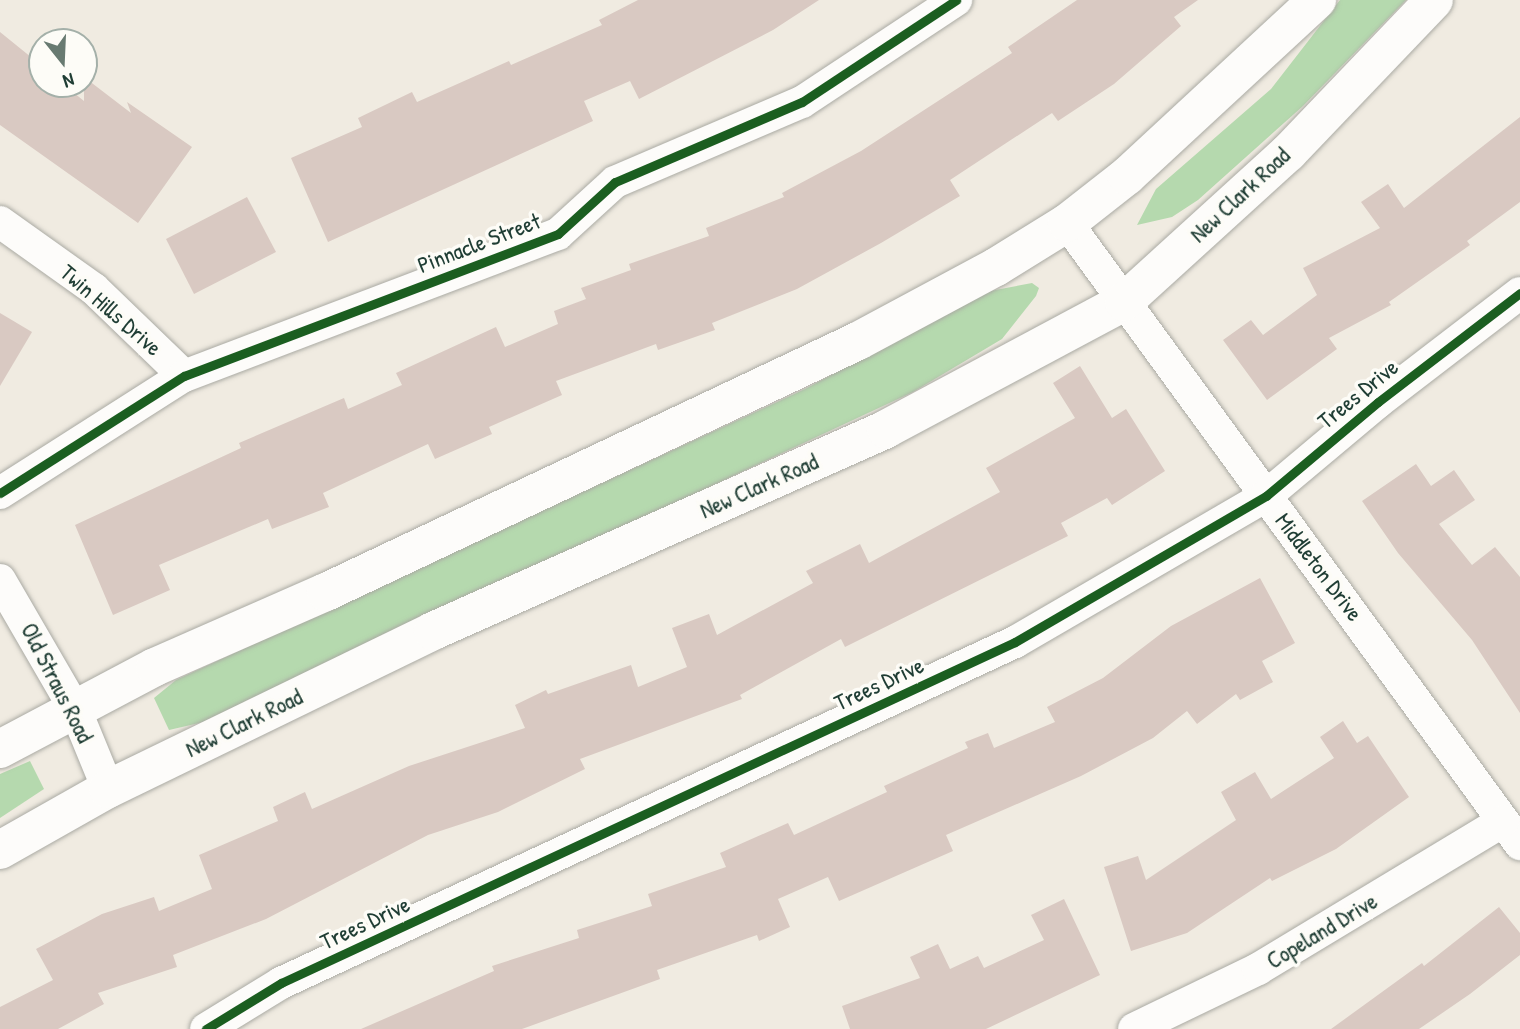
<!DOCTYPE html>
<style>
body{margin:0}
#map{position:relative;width:1520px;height:1029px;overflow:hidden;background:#f0ebe1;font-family:"Patrick Hand",sans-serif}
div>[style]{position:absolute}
.green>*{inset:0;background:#b5d9ae}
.building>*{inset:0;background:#d9c9c2}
.roads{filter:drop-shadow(0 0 2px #aaaaa3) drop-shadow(0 0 2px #aaaaa3)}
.minor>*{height:32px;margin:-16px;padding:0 16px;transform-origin:16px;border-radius:16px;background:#fdfcfa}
.major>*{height:38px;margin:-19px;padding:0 19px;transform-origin:19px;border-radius:19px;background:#fdfcfa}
.cycleway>*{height:9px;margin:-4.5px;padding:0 4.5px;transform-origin:4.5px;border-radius:4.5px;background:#1b5e20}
span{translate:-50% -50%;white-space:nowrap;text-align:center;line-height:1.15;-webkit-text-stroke:7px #fdfcf7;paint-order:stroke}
.street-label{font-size:23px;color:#1f3d34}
.north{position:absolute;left:28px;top:28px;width:70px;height:70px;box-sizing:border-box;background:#fdfcf7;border:2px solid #a4b0a9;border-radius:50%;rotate:162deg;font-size:19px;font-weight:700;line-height:28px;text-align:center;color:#1f3d34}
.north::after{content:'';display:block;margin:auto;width:24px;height:32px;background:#687a71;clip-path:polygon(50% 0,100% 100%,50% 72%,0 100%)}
</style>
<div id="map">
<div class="green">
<i style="clip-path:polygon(1340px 0,1406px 0,1303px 106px,1198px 200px,1172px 217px,1137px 225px,1156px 189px,1271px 89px)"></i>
<i style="clip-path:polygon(1032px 283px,1039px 288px,1036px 296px,1002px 339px,913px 392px,208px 721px,169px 730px,154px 698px,176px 680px,805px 389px,990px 291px)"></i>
<i style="clip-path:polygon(30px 761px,44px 789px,0 818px,0 774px)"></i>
</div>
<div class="building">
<i style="clip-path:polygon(638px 0,819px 0,773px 30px,639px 99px,630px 81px,584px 101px,593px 121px,328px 242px,291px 158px,362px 127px,358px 118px,412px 92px,417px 102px,509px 61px,511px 65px,602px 25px,599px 20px)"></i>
<i style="clip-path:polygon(1077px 0,1198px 0,1174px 17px,1181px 26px,1114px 84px,1058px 121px,1052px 113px,950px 180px,960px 196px,881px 243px,797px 289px,712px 323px,715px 330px,658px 350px,656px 344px,556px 381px,562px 395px,489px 427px,492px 434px,435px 459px,428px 444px,323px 493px,329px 507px,272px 529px,268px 519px,159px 565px,170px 590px,113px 615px,75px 525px,241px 448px,239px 443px,344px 398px,348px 409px,402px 385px,396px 373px,496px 327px,505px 347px,558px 324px,554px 311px,586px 299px,581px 288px,631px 270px,629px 264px,709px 236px,706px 228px,784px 197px,782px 193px,861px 151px,1012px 53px,1008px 47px)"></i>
<i style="clip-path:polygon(0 32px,42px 66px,42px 84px,63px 84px,84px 101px,84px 77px,131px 113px,127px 102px,192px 147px,138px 223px,0 125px)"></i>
<i style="clip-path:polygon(1520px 117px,1520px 202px,1467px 241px,1470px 245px,1389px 302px,1391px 305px,1329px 338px,1337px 349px,1267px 400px,1223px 340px,1251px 320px,1263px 335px,1317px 295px,1303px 268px,1380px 228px,1361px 202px,1388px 184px,1404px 208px)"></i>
<i style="clip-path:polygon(247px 197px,276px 252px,194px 294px,166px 239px)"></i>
<i style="clip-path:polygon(0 313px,32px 332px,0 386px)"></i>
<i style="clip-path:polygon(1080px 366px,1112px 418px,1126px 409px,1165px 471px,1112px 505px,1107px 498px,1061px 523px,1068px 536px,845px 647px,841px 639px,740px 695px,742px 699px,580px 759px,585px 769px,498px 812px,428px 835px,266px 919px,173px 955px,177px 967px,98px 993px,104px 1004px,58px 1029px,0 1029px,0 1007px,53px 980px,36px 949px,102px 914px,154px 897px,159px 911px,212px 889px,199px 855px,278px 821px,273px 807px,305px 792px,312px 809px,409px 766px,525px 728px,515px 705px,546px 690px,548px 694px,631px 665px,638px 687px,687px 667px,672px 628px,709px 614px,717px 635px,813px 583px,806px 571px,860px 544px,869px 563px,1000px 492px,986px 468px,1075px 418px,1053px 383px)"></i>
<i style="clip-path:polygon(1416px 464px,1431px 486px,1454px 470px,1475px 500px,1439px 524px,1472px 565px,1495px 547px,1520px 577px,1520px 713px,1472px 640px,1398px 553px,1362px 501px)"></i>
<i style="clip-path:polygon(1260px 578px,1295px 643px,1262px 661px,1273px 682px,1240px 700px,1236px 694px,1197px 724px,1187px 711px,1153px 738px,1081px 776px,946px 835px,953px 851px,839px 901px,828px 877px,778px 899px,790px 927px,759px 941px,757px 935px,657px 970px,660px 979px,522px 1029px,361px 1029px,494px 971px,492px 966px,579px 938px,577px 930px,652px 906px,648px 894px,726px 867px,720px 853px,788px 823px,794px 835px,887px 792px,884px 786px,968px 748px,965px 742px,988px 733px,994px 748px,1055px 722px,1047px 707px,1103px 678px,1171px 626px)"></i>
<i style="clip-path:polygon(1343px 721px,1357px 743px,1368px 736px,1409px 797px,1336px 849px,1272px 881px,1270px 878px,1187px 933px,1131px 951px,1104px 867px,1138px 856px,1146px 880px,1236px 820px,1221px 792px,1255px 772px,1271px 799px,1334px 758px,1320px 737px)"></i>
<i style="clip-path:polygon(1064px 899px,1100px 975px,986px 1029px,850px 1029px,842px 1006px,920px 978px,910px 957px,938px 944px,950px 969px,978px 956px,984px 968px,1044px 940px,1031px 915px)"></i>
<i style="clip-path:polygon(1499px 907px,1520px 933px,1520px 955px,1470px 994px,1419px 1029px,1331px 1029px,1422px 963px,1424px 966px)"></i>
</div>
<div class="roads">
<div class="minor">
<i style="left:0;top:222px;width:115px;rotate:35.5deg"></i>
<i style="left:94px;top:289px;width:125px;rotate:44deg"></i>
<i style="left:1067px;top:223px;width:769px;rotate:53.89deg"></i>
<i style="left:0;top:493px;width:218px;rotate:-32.5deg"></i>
<i style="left:184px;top:376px;width:400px;rotate:-20.8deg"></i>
<i style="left:558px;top:234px;width:77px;rotate:-42.4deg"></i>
<i style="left:615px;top:182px;width:203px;rotate:-23.2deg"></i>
<i style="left:802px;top:102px;width:185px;rotate:-33.5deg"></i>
<i style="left:0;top:580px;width:151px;rotate:59.9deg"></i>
<i style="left:76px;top:711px;width:84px;rotate:67.7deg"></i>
<i style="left:206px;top:1029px;width:88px;rotate:-31.5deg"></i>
<i style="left:281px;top:983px;width:809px;rotate:-24.92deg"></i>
<i style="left:1015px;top:642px;width:290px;rotate:-30.2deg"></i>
<i style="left:1266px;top:496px;width:146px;rotate:-40deg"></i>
<i style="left:1378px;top:402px;width:179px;rotate:-37.5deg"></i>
<i style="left:1134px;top:1029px;width:138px;rotate:-25.8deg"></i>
<i style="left:1258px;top:969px;width:286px;rotate:-31.1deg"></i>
</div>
<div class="major">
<i style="left:0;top:749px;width:175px;rotate:-27.9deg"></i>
<i style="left:155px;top:667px;width:187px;rotate:-23.7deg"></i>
<i style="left:326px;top:592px;width:588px;rotate:-25.26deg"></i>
<i style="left:858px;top:341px;width:157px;rotate:-28.2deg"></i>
<i style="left:996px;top:267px;width:84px;rotate:-31.8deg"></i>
<i style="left:1067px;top:223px;width:76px;rotate:-38.1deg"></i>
<i style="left:1127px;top:176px;width:259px;rotate:-42.8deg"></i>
<i style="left:0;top:850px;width:124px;rotate:-29.5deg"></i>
<i style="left:108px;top:789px;width:361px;rotate:-25.9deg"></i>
<i style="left:433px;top:631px;width:496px;rotate:-24deg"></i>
<i style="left:886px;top:429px;width:270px;rotate:-28.1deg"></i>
<i style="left:1124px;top:302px;width:222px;rotate:-42.3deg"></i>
<i style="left:1288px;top:153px;width:211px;rotate:-46.3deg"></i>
</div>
</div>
<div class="cycleway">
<i style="left:0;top:493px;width:218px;rotate:-32.5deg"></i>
<i style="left:184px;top:376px;width:400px;rotate:-20.8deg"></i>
<i style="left:558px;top:234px;width:77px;rotate:-42.4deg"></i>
<i style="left:615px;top:182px;width:203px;rotate:-23.2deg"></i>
<i style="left:802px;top:102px;width:185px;rotate:-33.5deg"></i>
<i style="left:206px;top:1029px;width:88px;rotate:-31.5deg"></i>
<i style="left:281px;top:983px;width:809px;rotate:-24.92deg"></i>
<i style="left:1015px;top:642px;width:290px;rotate:-30.2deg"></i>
<i style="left:1266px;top:496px;width:146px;rotate:-40deg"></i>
<i style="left:1378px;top:402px;width:179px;rotate:-37.5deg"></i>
</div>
<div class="street-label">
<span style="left:1240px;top:195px;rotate:-43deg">New Clark Road</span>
<span style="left:479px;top:243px;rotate:-21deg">Pinnacle Street</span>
<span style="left:111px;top:310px;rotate:41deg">Twin Hills Drive</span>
<span style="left:1358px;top:394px;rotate:-39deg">Trees Drive</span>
<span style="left:759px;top:486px;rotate:-24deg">New Clark Road</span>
<span style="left:1319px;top:567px;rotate:53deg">Middleton Drive</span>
<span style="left:57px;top:683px;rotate:63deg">Old Straus Road</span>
<span style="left:879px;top:684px;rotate:-25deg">Trees Drive</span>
<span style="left:244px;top:723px;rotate:-26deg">New Clark Road</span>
<span style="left:365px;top:923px;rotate:-25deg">Trees Drive</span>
<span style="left:1322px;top:931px;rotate:-31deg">Copeland Drive</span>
</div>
<div class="north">N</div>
</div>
